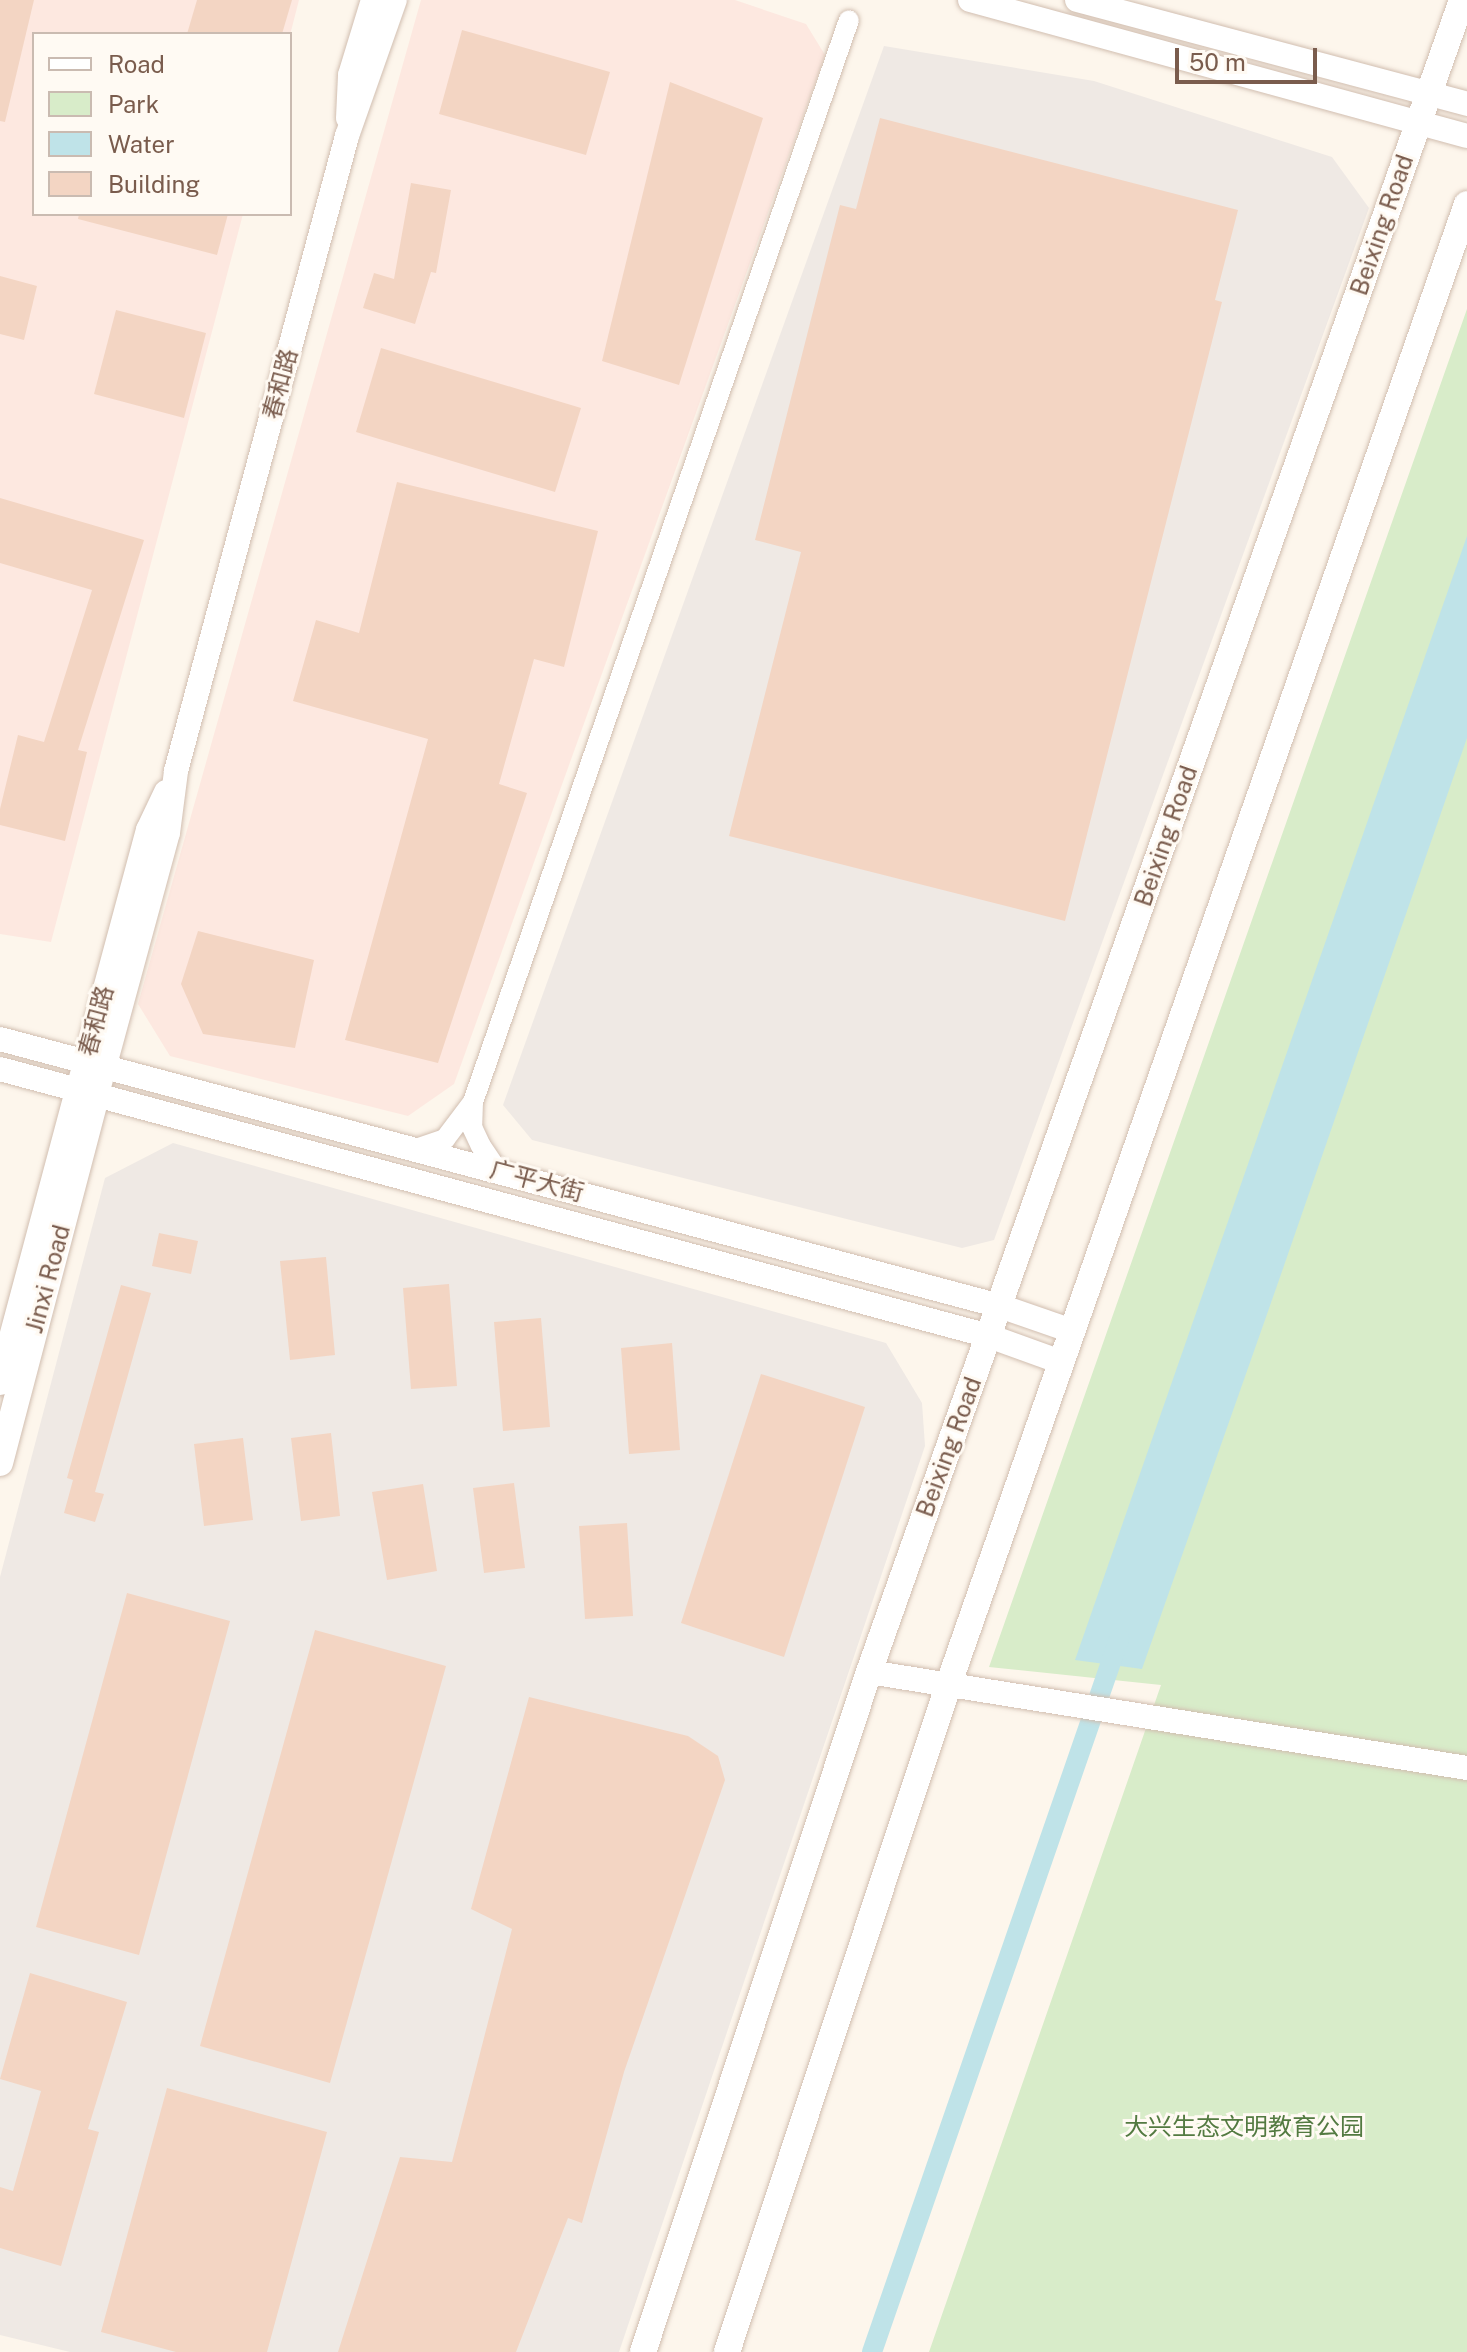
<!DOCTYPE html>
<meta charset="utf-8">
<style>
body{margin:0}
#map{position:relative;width:1467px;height:2352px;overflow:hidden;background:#fdf6ec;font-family:"Public Sans","Noto Sans SC",sans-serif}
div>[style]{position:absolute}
.commercial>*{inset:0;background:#fde8e0}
.industrial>*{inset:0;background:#efe9e4}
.green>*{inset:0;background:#d8ecc9}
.water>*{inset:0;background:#bfe3e8}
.canal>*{height:20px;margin:-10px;padding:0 10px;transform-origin:10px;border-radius:10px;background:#bfe3e8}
.building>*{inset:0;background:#f3d5c3}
.roads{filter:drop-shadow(0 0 2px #d1beb0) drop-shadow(0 0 2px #d1beb0)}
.minor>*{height:20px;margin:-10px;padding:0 10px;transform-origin:10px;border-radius:10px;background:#fff}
.tertiary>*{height:24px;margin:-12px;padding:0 12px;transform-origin:12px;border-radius:12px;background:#fff}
.secondary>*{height:26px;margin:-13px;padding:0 13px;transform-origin:13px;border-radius:13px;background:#fff}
span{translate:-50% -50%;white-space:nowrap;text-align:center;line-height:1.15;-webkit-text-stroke:6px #fffaf3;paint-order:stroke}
.street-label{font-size:24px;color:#7a5c4d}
.park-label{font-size:24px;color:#537a41}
.legend{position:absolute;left:32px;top:32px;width:260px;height:184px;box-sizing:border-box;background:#fffaf3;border:2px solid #cabbb1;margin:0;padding:10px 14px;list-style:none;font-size:24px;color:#7a5c4d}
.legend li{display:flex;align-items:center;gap:16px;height:40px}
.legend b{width:40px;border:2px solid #cabbb1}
.scale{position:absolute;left:1175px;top:48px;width:142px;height:36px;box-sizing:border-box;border:4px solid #7a5c4d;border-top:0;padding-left:10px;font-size:24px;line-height:28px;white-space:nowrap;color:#7a5c4d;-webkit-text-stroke:6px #fffaf3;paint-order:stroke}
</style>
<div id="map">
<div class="commercial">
<i style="clip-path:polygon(0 0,299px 0,290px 35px,34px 34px,34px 214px,243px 214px,51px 942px,0 934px)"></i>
<i style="clip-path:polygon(421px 0,735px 0,806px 24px,825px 55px,454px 1084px,408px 1116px,170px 1056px,138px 1004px)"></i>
</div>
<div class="industrial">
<i style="clip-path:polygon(884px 46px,1094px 81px,1332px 157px,1369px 208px,994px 1240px,962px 1248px,532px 1140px,503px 1105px)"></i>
<i style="clip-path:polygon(173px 1143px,886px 1343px,922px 1403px,925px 1446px,619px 2352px,70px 2352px,0 2335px,0 1577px,105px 1178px)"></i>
</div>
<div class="green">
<i style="clip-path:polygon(1467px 309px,1467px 2352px,929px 2352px,1161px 1685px,989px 1667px)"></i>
</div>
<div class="water">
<i style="clip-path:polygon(1467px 536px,1467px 738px,1279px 1280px,1142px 1669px,1075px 1660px)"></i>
</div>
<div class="canal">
<i style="left:872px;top:2352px;width:755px;rotate:-70.89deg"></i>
</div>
<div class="building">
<i style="clip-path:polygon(0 0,34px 0,5px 122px,0 121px)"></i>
<i style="clip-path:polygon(197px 0,292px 0,282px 34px,187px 34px)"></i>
<i style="clip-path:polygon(462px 30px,610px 72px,586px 155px,439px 114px)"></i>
<i style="clip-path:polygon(670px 82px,763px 118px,679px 385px,602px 361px)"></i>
<i style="clip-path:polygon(880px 118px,1238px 210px,1215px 300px,1222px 302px,1065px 921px,729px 836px,801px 552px,755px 540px,840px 205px,856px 209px)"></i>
<i style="clip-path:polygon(411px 183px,451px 190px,436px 273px,431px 272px,415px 324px,363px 308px,374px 273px,394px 279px)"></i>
<i style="clip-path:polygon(79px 214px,228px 214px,217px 255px,78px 219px)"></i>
<i style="clip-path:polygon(0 276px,37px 286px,24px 340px,0 334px)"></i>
<i style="clip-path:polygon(116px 310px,206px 333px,184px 418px,94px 394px)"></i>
<i style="clip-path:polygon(381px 348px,581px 408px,555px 492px,356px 432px)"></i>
<i style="clip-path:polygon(397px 482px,598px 531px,564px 667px,534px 659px,499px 784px,527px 793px,438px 1063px,345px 1040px,428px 739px,293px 701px,316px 620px,359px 633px)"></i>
<i style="clip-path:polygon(0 498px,144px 540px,78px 750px,87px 752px,65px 841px,0 825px,0 809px,18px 735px,44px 742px,92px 590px,0 563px)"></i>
<i style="clip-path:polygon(198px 931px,314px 960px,295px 1048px,203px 1034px,181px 984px)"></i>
<i style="clip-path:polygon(159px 1233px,198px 1241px,191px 1274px,152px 1266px)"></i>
<i style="clip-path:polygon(326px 1257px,335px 1355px,290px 1360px,280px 1261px)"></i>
<i style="clip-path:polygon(449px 1284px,457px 1386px,411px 1389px,403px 1288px)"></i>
<i style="clip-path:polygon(121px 1285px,151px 1293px,95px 1492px,104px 1494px,95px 1522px,64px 1513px,73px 1480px,67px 1478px)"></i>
<i style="clip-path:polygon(541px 1318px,550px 1427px,503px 1431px,494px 1322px)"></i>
<i style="clip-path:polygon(672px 1343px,680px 1450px,629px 1454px,621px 1348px)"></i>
<i style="clip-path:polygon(761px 1374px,865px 1407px,784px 1657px,681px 1623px)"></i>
<i style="clip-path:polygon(331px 1433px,340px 1516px,301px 1521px,291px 1438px)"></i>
<i style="clip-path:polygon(243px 1438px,253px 1520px,204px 1526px,194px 1444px)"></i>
<i style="clip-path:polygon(514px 1483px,525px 1568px,484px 1573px,473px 1488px)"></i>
<i style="clip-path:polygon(423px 1484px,437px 1571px,387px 1580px,372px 1492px)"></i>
<i style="clip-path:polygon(627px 1523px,633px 1616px,585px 1619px,579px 1526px)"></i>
<i style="clip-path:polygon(127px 1593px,230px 1621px,139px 1955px,36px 1927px)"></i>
<i style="clip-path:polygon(315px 1630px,446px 1666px,330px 2083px,200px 2046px)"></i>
<i style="clip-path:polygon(529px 1697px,688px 1736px,718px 1756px,725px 1780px,624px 2072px,582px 2223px,568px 2218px,516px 2352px,338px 2352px,400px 2157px,452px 2162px,512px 1929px,471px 1909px)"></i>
<i style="clip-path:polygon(30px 1973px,127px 2002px,88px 2129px,99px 2132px,61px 2266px,0 2248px,0 2187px,13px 2191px,41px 2091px,0 2079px)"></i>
<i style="clip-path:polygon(167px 2088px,327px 2132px,267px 2352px,176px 2352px,101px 2332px)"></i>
</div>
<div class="roads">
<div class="minor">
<i style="left:473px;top:1102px;width:25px;rotate:92deg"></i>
<i style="left:472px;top:1127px;width:21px;rotate:65deg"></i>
<i style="left:481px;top:1146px;width:23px;rotate:56deg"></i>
<i style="left:494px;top:1165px;width:15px;rotate:32deg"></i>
<i style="left:416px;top:1149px;width:31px;rotate:-19deg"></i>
<i style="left:445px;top:1139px;width:46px;rotate:-52.9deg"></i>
<i style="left:473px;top:1102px;width:1145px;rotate:-70.84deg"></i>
</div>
<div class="tertiary">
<i style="left:970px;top:0;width:515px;rotate:15.3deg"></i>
<i style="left:1077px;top:0;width:404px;rotate:14.9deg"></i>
<i style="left:348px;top:118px;width:43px;rotate:-87.3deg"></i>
<i style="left:350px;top:75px;width:78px;rotate:-73deg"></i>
<i style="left:0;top:1039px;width:1035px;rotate:14.95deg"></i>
<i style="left:1000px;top:1306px;width:76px;rotate:19.1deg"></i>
<i style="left:0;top:1069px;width:1024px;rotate:15.11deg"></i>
<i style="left:989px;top:1336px;width:77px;rotate:19.9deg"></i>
<i style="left:81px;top:1078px;width:257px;rotate:-74.9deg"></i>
<i style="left:148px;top:830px;width:42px;rotate:-64.7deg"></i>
<i style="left:97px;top:1094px;width:270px;rotate:-74.8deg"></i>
<i style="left:168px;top:833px;width:63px;rotate:-82.6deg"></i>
<i style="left:176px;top:771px;width:658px;rotate:-74.93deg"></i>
<i style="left:347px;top:136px;width:144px;rotate:-70.6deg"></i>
<i style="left:869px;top:1672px;width:606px;rotate:9.12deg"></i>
</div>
<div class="secondary">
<i style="left:0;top:1382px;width:302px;rotate:-75deg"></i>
<i style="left:0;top:1463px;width:382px;rotate:-75.3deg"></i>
<i style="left:643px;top:2352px;width:717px;rotate:-71.62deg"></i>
<i style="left:869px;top:1672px;width:1774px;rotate:-70.47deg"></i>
<i style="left:727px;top:2352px;width:702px;rotate:-71.64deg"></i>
<i style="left:948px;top:1686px;width:1570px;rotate:-70.7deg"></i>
</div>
</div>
<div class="street-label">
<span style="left:1382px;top:225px;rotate:-71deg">Beixing Road</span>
<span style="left:280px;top:384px;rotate:-75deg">春和路</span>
<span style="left:1166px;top:836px;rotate:-71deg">Beixing Road</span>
<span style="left:96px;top:1021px;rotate:-75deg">春和路</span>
<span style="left:537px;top:1181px;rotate:15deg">广平大街</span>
<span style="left:48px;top:1279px;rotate:-75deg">Jinxi Road</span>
<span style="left:949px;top:1447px;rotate:-70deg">Beixing Road</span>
</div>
<div class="park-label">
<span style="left:1244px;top:2127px">大兴生态文明教育公园</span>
</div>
<ul class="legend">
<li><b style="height:10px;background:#fff"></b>Road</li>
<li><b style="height:22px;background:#d8ecc9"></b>Park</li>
<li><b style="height:22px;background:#bfe3e8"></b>Water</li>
<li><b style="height:22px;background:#f3d5c3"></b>Building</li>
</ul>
<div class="scale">50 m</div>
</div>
